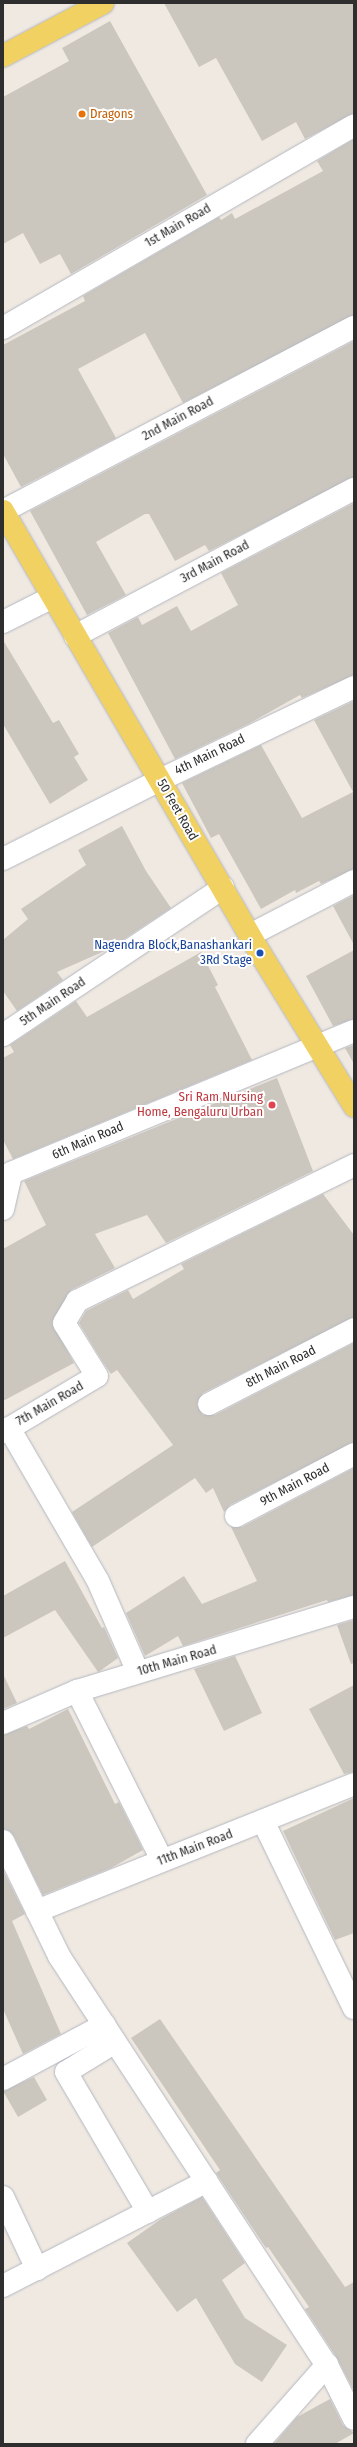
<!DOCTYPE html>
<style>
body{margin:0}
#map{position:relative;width:357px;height:2447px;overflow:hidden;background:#efe9e1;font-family:"Fira Sans Condensed",sans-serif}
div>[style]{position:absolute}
.building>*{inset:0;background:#cbc7bf}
.roads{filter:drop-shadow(0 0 1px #b4b7c1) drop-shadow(0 0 1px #b4b7c1)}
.minor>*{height:22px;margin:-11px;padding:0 11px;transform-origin:11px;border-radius:11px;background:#fff}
.major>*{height:22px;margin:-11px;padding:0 11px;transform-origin:11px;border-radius:11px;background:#f2d163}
.dots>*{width:11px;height:11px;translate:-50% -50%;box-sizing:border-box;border:2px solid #fff;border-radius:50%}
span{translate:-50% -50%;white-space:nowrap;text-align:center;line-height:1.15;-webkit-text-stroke:4px #fff;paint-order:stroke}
.food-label{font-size:13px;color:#c56008}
.left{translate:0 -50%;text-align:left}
.street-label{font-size:13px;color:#2e2e2e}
.transit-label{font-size:13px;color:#164399}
.right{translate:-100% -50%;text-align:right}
.health-label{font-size:13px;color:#be3a42}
.frame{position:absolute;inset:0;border:4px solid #2e2e2e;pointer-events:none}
</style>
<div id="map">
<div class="building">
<i style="clip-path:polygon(164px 3px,354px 3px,354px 113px,305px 139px,296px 122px,262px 141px,216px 58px,199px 67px)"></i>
<i style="clip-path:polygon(110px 21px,207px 195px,71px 274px,60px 254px,40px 264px,23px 233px,3px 244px,3px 97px,69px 61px,62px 48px)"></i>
<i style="clip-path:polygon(354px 139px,354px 315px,183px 403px,145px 333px,78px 369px,116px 438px,21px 487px,3px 454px,3px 345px,85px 301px,83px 296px,219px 217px,221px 220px,232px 213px,235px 219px,323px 171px,317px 161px)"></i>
<i style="clip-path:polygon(354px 341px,354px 477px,209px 551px,205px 545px,175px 561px,149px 514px,145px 514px,96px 542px,126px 595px,87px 615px,30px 511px)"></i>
<i style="clip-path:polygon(354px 503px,354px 675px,302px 698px,300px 695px,250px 723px,175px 759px,108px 633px,138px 617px,142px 625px,177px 606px,191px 631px,238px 605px,221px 573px)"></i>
<i style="clip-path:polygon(3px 640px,53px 723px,59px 720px,79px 754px,74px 757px,88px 780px,50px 804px,3px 724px)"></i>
<i style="clip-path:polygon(354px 701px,354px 869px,321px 884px,319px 881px,296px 893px,295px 890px,261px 909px,219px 834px,211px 838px,182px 783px,261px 745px,302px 818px,353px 792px,314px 720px)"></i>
<i style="clip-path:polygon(122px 826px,146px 871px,171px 908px,109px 949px,57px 972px,63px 980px,17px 1011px,3px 991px,3px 940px,28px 919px,21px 909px,86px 865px,78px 850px)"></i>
<i style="clip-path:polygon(354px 895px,354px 945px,333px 906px)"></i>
<i style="clip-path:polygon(354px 950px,354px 1019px,333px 1026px,306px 976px)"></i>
<i style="clip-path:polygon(201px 952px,218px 985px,215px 987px,252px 1060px,13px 1159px,3px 1140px,3px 1058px,14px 1052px,10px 1045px,76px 1001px,87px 1017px)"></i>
<i style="clip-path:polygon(354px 1045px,354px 1064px,345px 1048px)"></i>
<i style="clip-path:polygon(277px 1078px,313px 1171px,166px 1243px,147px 1215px,95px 1234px,115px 1268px,71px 1290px,52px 1323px,74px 1363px,3px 1401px,3px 1249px,46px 1225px,24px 1181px)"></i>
<i style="clip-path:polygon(323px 1194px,354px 1235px,354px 1317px,203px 1393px,197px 1404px,203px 1415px,215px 1415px,354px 1343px,354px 1442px,230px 1505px,224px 1512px,213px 1488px,206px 1493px,195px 1478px,92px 1547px,72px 1512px,173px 1445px,117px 1370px,111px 1374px,101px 1359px,79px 1323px,86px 1311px,128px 1290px,133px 1299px,184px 1269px,181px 1264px)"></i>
<i style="clip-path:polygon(354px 1468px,354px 1595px,328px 1602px,327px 1600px,183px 1646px,178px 1636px,145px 1656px,126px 1613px,184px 1576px,202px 1604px,257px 1581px,231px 1527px,242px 1527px)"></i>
<i style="clip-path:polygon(65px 1561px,102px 1628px,104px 1627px,118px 1658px,100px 1671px,98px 1672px,55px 1610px,3px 1638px,3px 1596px)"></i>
<i style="clip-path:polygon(354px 1620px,354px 1663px,351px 1664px,337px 1625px)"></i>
<i style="clip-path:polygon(235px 1656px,262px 1713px,224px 1731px,194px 1669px)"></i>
<i style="clip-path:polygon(3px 1674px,17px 1703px,3px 1709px)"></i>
<i style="clip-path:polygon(354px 1685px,354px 1772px,344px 1774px,309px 1709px)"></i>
<i style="clip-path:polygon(68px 1709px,115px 1804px,119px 1802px,143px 1850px,111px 1868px,43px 1895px,14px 1836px,3px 1829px,3px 1735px,27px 1726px,29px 1729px)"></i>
<i style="clip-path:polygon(354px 1798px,354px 1933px,335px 1940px,283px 1831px)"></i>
<i style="clip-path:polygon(3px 1870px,25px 1914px,12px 1921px,61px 2034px,23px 2054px,3px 2009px)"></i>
<i style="clip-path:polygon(160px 2019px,345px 2287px,354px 2282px,354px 2391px,337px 2358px,305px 2309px,309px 2307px,268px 2247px,266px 2248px,216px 2173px,220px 2170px,131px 2038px)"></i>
<i style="clip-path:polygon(34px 2077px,47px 2100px,18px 2117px,3px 2091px)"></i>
<i style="clip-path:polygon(202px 2197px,245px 2263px,222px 2280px,245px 2318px,287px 2345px,262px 2382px,235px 2364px,196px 2298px,177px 2312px,127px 2243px,161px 2219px)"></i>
<i style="clip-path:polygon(330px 2399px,343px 2425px,354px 2433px,335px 2444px,274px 2444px,297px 2417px)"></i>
</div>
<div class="roads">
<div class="minor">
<i style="left:3px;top:328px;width:405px;rotate:-30deg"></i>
<i style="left:3px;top:511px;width:396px;rotate:-27.7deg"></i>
<i style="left:3px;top:622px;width:56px;rotate:-26.6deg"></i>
<i style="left:75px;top:636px;width:315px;rotate:-27.8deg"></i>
<i style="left:3px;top:859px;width:176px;rotate:-26.7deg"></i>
<i style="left:160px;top:780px;width:215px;rotate:-25.6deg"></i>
<i style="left:250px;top:935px;width:117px;rotate:-27.4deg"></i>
<i style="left:3px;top:1035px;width:265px;rotate:-33.8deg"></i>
<i style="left:3px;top:1209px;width:37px;rotate:-77deg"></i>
<i style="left:11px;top:1173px;width:371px;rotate:-22.5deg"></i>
<i style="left:209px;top:1404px;width:163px;rotate:-27.3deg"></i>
<i style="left:9px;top:1428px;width:177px;rotate:59.8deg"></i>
<i style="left:98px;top:1581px;width:99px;rotate:66.3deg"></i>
<i style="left:3px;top:1432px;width:109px;rotate:-30.8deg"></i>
<i style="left:97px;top:1376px;width:62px;rotate:-121.9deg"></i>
<i style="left:64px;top:1323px;width:26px;rotate:-59deg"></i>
<i style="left:77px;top:1301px;width:309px;rotate:-26.1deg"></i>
<i style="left:236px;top:1516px;width:133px;rotate:-27.7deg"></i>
<i style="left:77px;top:1691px;width:189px;rotate:63.3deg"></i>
<i style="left:3px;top:1723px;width:81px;rotate:-23.4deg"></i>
<i style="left:77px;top:1691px;width:289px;rotate:-16.9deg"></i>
<i style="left:263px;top:1821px;width:208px;rotate:64.1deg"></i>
<i style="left:3px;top:1841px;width:128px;rotate:64deg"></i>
<i style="left:59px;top:1956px;width:489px;rotate:56.8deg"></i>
<i style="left:327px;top:2365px;width:60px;rotate:63.4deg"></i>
<i style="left:37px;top:1911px;width:341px;rotate:-21.8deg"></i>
<i style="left:115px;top:2042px;width:57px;rotate:148.5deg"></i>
<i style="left:66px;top:2072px;width:162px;rotate:59.6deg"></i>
<i style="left:3px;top:2079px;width:115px;rotate:-28.1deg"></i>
<i style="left:3px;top:2197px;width:80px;rotate:64.7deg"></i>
<i style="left:3px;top:2286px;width:229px;rotate:-27.2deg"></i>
<i style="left:257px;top:2444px;width:106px;rotate:-48.5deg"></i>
</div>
<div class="major">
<i style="left:3px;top:56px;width:113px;rotate:-27.9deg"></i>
<i style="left:3px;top:511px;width:511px;rotate:59.82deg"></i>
<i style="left:260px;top:953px;width:180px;rotate:58.4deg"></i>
</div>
</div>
<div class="dots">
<i style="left:82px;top:114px;background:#e8710a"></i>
<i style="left:260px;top:953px;background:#1a4fb4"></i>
<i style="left:272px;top:1105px;background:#e0444e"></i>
</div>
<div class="food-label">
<span class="left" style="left:90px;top:114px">Dragons</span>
</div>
<div class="street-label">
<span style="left:178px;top:226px;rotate:-30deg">1st Main Road</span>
<span style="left:178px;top:419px;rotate:-28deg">2nd Main Road</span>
<span style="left:215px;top:562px;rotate:-28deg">3rd Main Road</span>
<span style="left:210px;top:755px;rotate:-26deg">4th Main Road</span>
<span style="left:177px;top:810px;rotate:60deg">50 Feet Road</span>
<span style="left:53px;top:1002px;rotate:-34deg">5th Main Road</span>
<span style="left:88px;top:1141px;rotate:-23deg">6th Main Road</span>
<span style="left:281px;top:1367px;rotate:-27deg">8th Main Road</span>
<span style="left:50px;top:1404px;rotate:-30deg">7th Main Road</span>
<span style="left:295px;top:1485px;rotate:-28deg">9th Main Road</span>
<span style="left:177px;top:1661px;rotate:-16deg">10th Main Road</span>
<span style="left:195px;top:1848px;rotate:-21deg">11th Main Road</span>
</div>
<div class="transit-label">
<span class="right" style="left:252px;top:953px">Nagendra Block,Banashankari<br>3Rd Stage</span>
</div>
<div class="health-label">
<span class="right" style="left:263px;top:1105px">Sri Ram Nursing<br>Home, Bengaluru Urban</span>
</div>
<div class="frame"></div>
</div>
